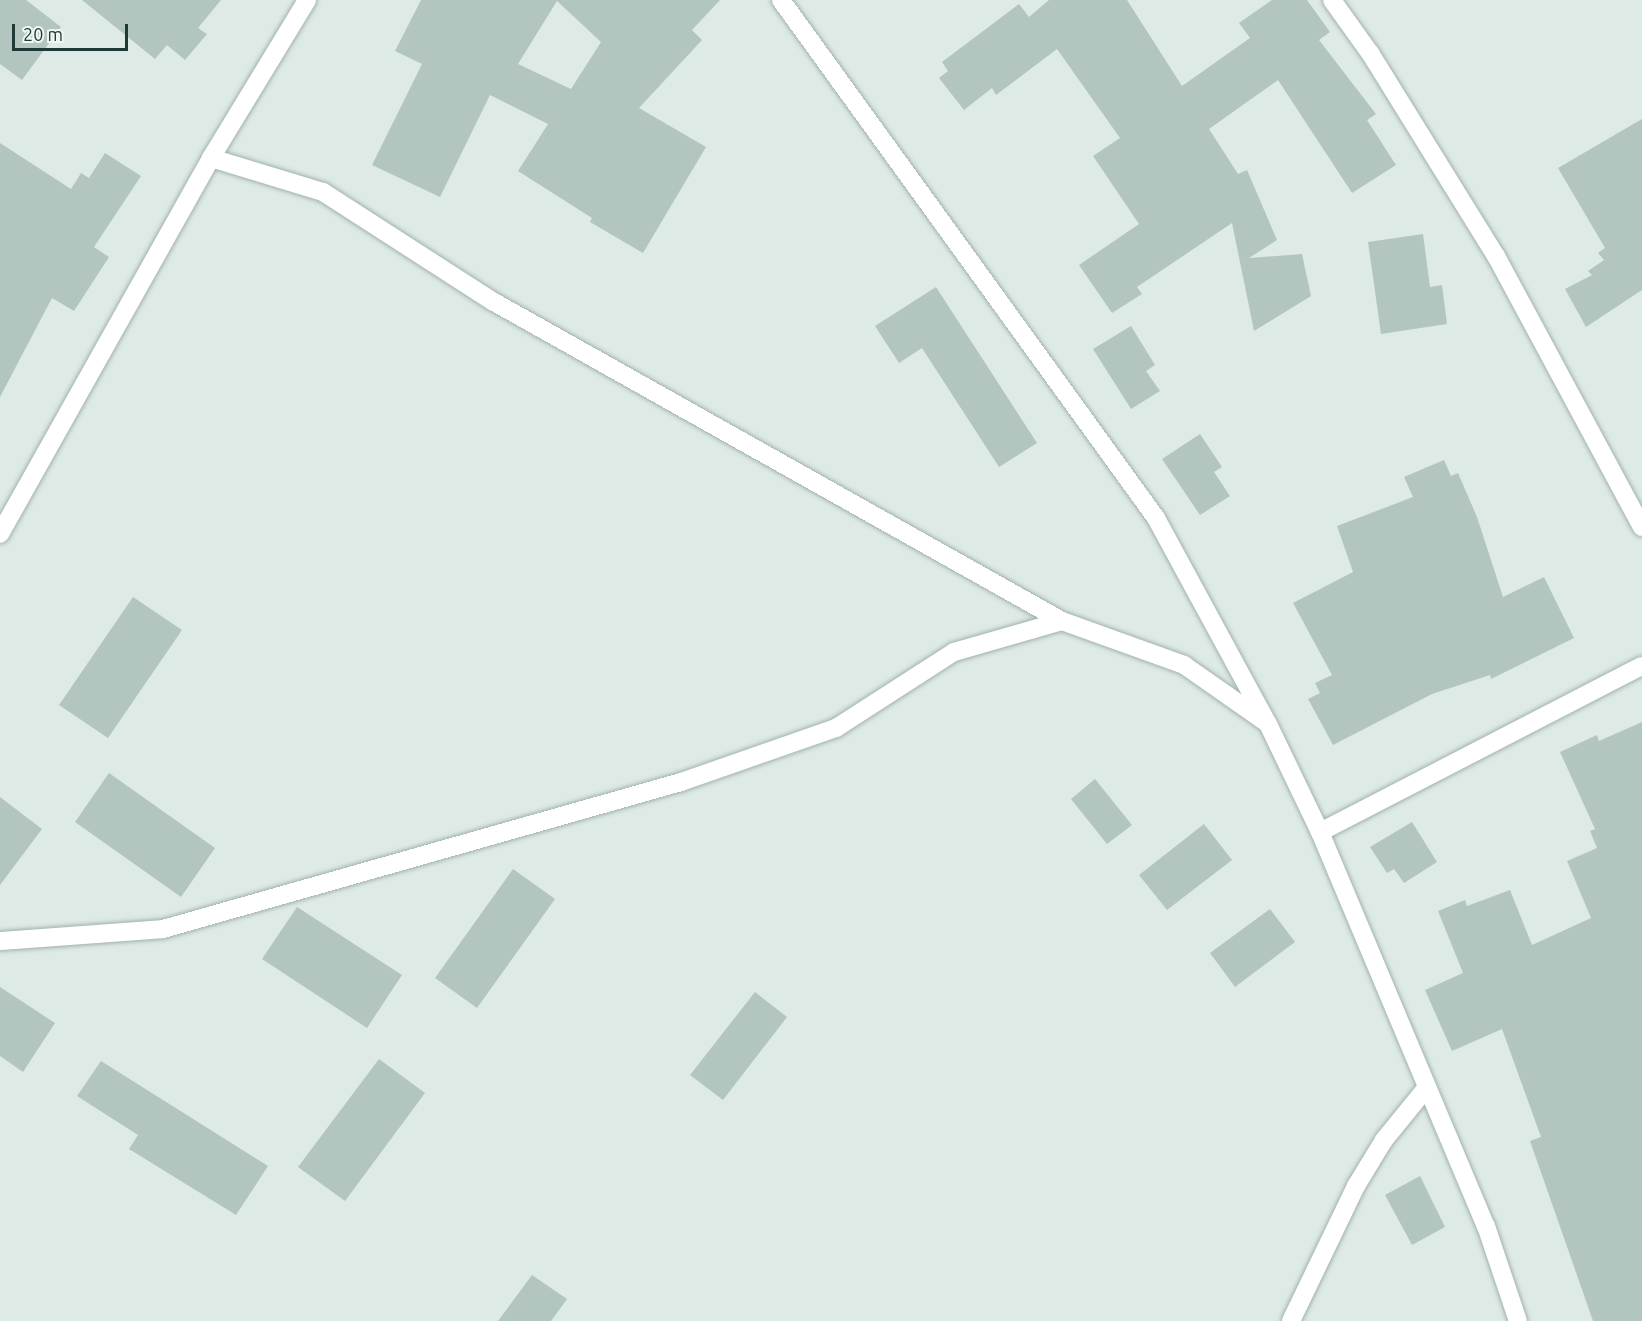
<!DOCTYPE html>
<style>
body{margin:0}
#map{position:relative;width:1642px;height:1321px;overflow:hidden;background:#deeae6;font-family:Ubuntu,sans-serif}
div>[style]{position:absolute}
.building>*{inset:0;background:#b3c5bf}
.roads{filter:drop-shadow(0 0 2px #a1b2ae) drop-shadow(0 0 2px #a1b2ae)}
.minor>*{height:18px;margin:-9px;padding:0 9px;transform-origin:9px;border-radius:9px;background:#fff}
span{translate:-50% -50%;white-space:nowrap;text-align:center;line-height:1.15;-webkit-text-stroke:6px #eef7f3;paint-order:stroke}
.scale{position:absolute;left:12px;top:24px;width:116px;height:27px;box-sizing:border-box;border:3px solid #1f3a36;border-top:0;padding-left:8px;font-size:18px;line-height:21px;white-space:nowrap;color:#1f3a36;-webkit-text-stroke:4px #eef7f3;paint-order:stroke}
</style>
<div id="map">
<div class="building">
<i style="clip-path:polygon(0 0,26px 0,61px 27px,22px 80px,0 64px)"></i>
<i style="clip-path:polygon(82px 0,221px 0,198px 28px,207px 34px,185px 60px,167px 45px,155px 59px)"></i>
<i style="clip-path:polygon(evenodd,421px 0,720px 0,692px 30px,702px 40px,639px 108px,706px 147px,643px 253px,590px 222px,592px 218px,518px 171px,548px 124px,490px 95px,440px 197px,372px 165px,422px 64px,395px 51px,421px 0,557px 1px,601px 42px,571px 89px,518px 64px,557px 1px)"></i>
<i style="clip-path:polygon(1049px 0,1127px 0,1182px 86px,1250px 38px,1239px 23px,1272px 0,1307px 0,1330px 32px,1319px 40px,1376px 114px,1367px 120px,1396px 165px,1352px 193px,1278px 80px,1209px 129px,1238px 174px,1247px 170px,1277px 240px,1249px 258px,1302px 254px,1311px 296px,1254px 331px,1232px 223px,1137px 287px,1142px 294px,1112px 313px,1079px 265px,1139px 224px,1093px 156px,1120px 138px,1057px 49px,996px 95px,992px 88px,964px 110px,939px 78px,948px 71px,942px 62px,1019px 4px,1029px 17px)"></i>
<i style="clip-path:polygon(1642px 119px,1642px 290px,1586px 327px,1565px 289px,1592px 275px,1588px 271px,1604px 260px,1598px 253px,1605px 248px,1558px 168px)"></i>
<i style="clip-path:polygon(0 143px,71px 189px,81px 173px,89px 178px,105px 153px,141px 176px,94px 247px,109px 257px,74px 311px,52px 298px,0 397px)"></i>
<i style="clip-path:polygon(1423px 234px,1430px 287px,1442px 285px,1447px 324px,1381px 334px,1368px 242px)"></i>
<i style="clip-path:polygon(936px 287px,1037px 443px,999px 467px,922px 348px,899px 363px,875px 326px)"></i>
<i style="clip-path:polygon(1131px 326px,1155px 365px,1146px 371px,1160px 391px,1131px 409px,1093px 349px)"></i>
<i style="clip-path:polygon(1200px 434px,1222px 467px,1214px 472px,1230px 496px,1200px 515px,1162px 459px)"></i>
<i style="clip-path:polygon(1444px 460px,1451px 476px,1458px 473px,1477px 517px,1503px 597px,1544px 577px,1574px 638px,1491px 679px,1490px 675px,1432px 694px,1333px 745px,1308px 699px,1320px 693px,1315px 683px,1332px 675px,1293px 603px,1353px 572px,1337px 526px,1413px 497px,1404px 477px)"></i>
<i style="clip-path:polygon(133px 597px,182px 630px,108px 738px,59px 705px)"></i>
<i style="clip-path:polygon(1642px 722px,1642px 1321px,1593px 1321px,1530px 1141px,1541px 1137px,1502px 1029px,1452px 1051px,1425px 990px,1463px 973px,1438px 911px,1465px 900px,1467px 906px,1510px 890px,1532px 945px,1591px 918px,1567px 861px,1597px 848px,1590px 831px,1595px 829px,1560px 752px,1597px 735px,1599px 741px)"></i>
<i style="clip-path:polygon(109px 773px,215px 848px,181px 897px,75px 822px)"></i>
<i style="clip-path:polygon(1095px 779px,1132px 825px,1107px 844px,1071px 799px)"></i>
<i style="clip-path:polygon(0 797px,42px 829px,0 885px)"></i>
<i style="clip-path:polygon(1412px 822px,1437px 862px,1404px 883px,1394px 869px,1387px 873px,1370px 847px)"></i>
<i style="clip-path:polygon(1204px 824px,1232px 860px,1167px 910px,1139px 875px)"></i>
<i style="clip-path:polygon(513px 869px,555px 899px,477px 1008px,435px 978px)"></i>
<i style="clip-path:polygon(297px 907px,402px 975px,367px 1028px,262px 959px)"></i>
<i style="clip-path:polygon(1270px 909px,1295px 942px,1235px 987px,1210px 953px)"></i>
<i style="clip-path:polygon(0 987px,55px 1023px,23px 1072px,0 1056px)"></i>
<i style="clip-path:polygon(755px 992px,787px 1017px,723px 1100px,690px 1075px)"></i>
<i style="clip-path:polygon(379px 1059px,425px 1093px,345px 1201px,298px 1167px)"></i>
<i style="clip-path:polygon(101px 1061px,268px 1166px,236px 1215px,129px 1149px,138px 1135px,77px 1096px)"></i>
<i style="clip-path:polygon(1420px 1176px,1445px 1227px,1412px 1245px,1385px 1195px)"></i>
<i style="clip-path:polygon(532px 1275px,567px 1299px,551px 1321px,498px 1321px)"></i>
</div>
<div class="roads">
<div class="minor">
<i style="left:781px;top:0;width:639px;rotate:54.1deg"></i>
<i style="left:1156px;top:518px;width:234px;rotate:61.5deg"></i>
<i style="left:1268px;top:724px;width:120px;rotate:64.3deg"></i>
<i style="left:1320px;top:832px;width:428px;rotate:67.2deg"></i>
<i style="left:1486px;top:1226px;width:100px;rotate:71.4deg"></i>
<i style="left:1332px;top:0;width:65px;rotate:54.4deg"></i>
<i style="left:1370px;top:53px;width:239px;rotate:58.2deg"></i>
<i style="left:1496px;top:256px;width:308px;rotate:61.7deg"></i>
<i style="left:211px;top:158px;width:117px;rotate:16.9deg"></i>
<i style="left:323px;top:192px;width:203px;rotate:32.8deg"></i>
<i style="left:494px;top:302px;width:651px;rotate:29.32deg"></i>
<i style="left:1062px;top:621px;width:130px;rotate:19.8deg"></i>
<i style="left:1184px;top:665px;width:98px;rotate:35deg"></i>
<i style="left:0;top:534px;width:431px;rotate:-60.7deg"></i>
<i style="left:211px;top:158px;width:185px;rotate:-58.7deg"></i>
<i style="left:1320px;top:832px;width:362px;rotate:-27.3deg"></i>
<i style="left:0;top:941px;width:163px;rotate:-4.2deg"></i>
<i style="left:163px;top:929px;width:538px;rotate:-15.84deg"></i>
<i style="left:681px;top:782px;width:164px;rotate:-19.2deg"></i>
<i style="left:836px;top:728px;width:140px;rotate:-32.8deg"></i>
<i style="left:954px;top:652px;width:112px;rotate:-16deg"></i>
<i style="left:1291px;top:1321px;width:150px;rotate:-64.3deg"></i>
<i style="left:1356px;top:1186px;width:54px;rotate:-58.7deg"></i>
<i style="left:1384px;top:1140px;width:68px;rotate:-50.9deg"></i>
</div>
</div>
<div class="scale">20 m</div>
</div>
